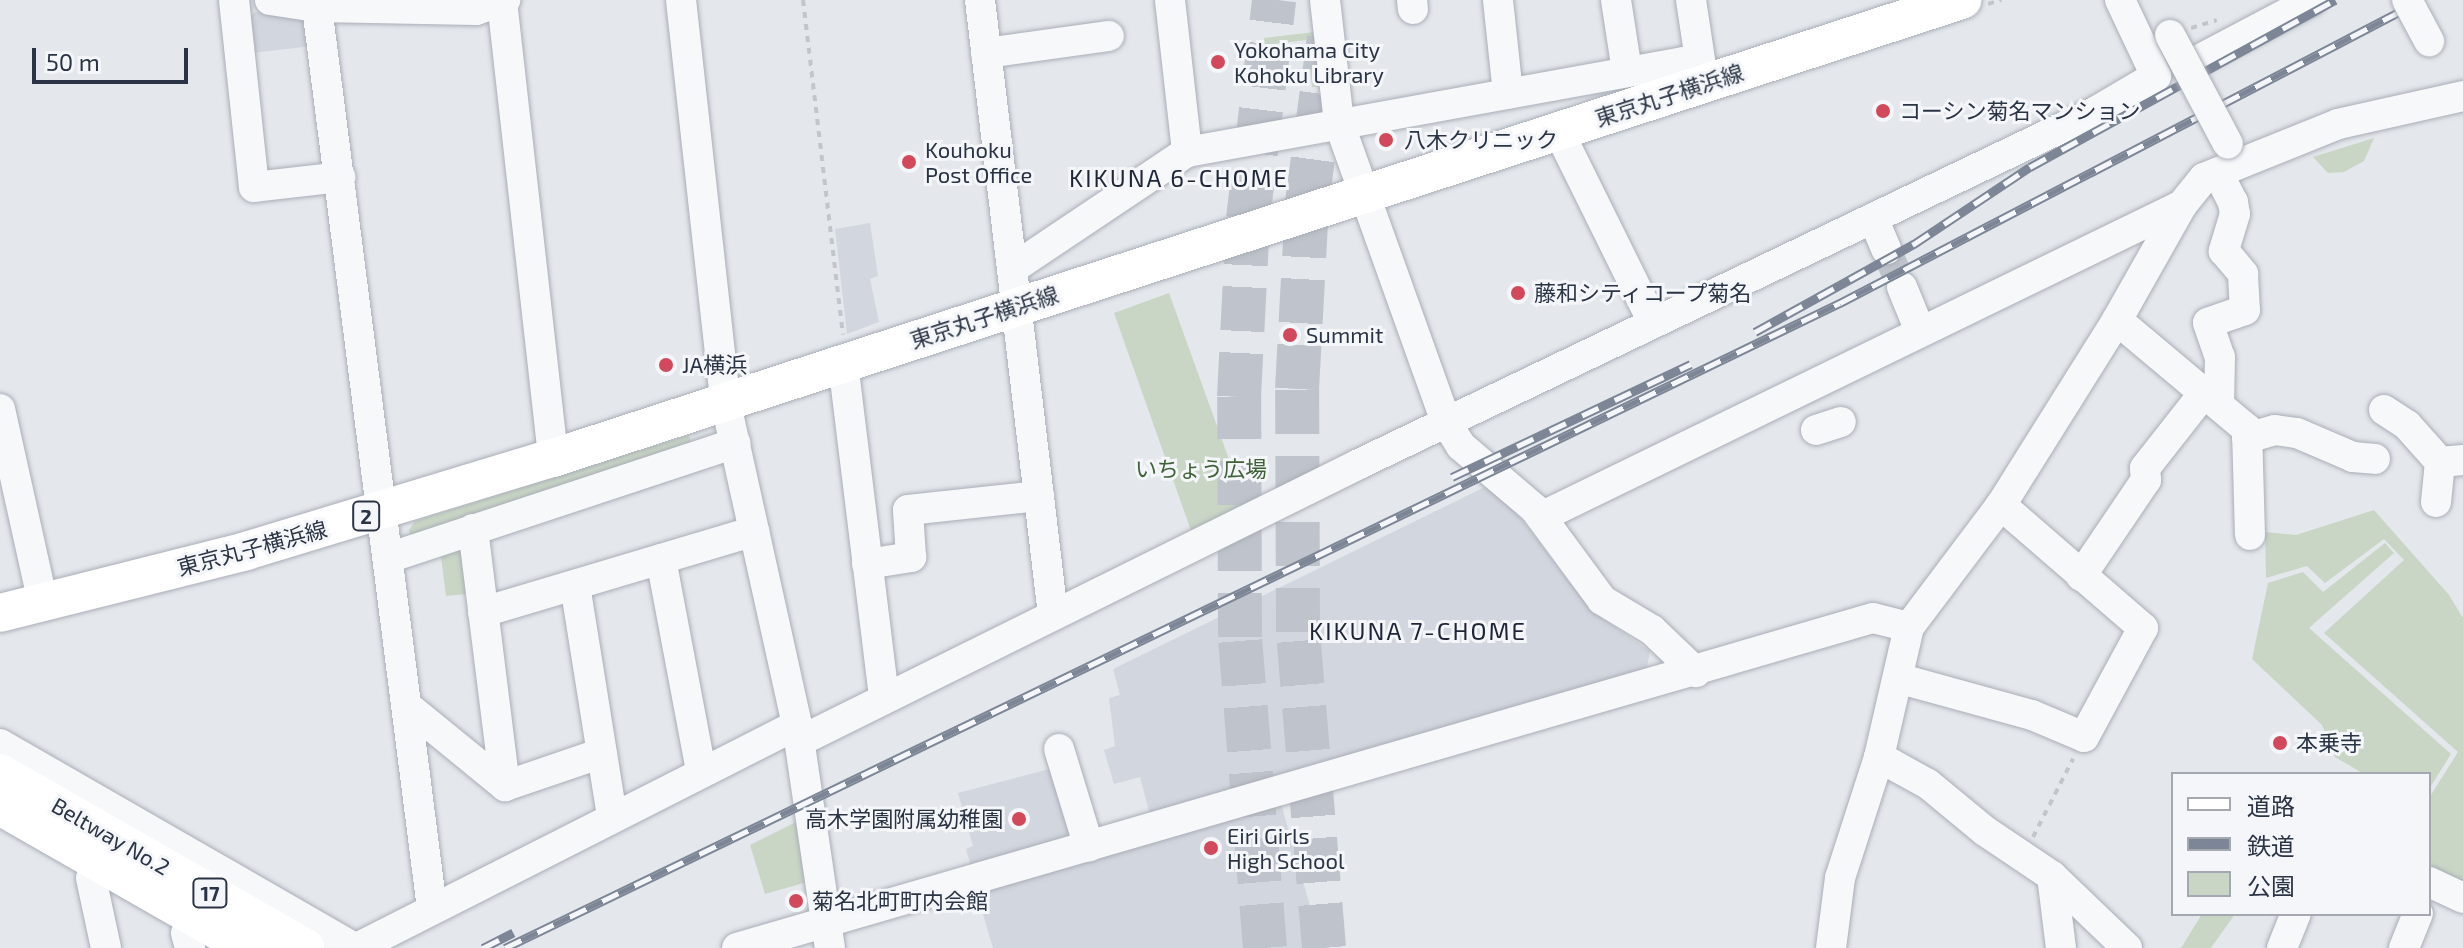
<!DOCTYPE html>
<meta charset="utf-8">
<style>
body{margin:0}
#map{position:relative;width:2463px;height:948px;overflow:hidden;background:#e4e7ec;font-family:"Exo 2","Noto Sans JP",sans-serif}
div>[style]{position:absolute}
.built>*{inset:0;background:#d2d6de}
.green>*{inset:0;background:#c9d6c5}
.minor-tunnel>*{height:30px;margin-top:-15px;transform-origin:0;background:repeating-linear-gradient(90deg,#bfc3cb 0 30px,transparent 0 45px)}
.highway-tunnel>*{height:44px;margin-top:-22px;transform-origin:0;background:repeating-linear-gradient(90deg,#bfc3cb 0 44px,transparent 0 66px)}
.path>*{height:4px;margin-top:-2px;transform-origin:0;background:repeating-linear-gradient(90deg,#c2c5cb 0 6px,transparent 0 12px)}
.roads{filter:drop-shadow(0 0 2px #a9aeb7) drop-shadow(0 0 2px #a9aeb7)}
.minor>*{height:30px;margin:-15px;padding:0 15px;transform-origin:15px;border-radius:15px;background:#f7f8fa}
.major>*{height:38px;margin:-19px;padding:0 19px;transform-origin:19px;border-radius:19px;background:#fff}
.rail>*{height:9px;margin-top:-4.5px;transform-origin:0;background:repeating-linear-gradient(90deg,#f4f6f9 0 18px,#7d8696 0 36px);box-sizing:border-box;border-block:2px solid #7d8696}
.bridges{filter:drop-shadow(0 0 2px #a9aeb7) drop-shadow(0 0 2px #a9aeb7)}
.minor-bridge>*{height:30px;margin:-15px;padding:0 15px;transform-origin:15px;border-radius:15px;background:#f7f8fa}
.dots>*{width:22px;height:22px;translate:-50% -50%;box-sizing:border-box;border:4px solid #f4f6f9;border-radius:50%}
span{translate:-50% -50%;white-space:nowrap;text-align:center;line-height:1.15;-webkit-text-stroke:6px #f4f6f9;paint-order:stroke}
.shield-label span{padding:2px 6px;background:#f4f6f9;border:2px solid;border-radius:6px;-webkit-text-stroke-width:0}
.shield-label{font-size:20px;color:#2b3445;font-weight:700}
.poi-label{font-size:22px;color:#2b3445}
.left{translate:0 -50%;text-align:left}
.right{translate:-100% -50%;text-align:right}
.street-label{font-size:22px;color:#2b3445}
.park-label{font-size:22px;color:#3f6138}
.neighbourhood-label{font-size:24px;color:#1d2536;letter-spacing:2px}
.legend{position:absolute;left:2171px;top:772px;width:260px;height:144px;box-sizing:border-box;background:#f4f6f9;border:2px solid #a4a8b1;margin:0;padding:10px 14px;list-style:none;font-size:24px;color:#2b3445}
.legend li{display:flex;align-items:center;gap:16px;height:40px}
.legend b{width:40px;border:2px solid #a4a8b1}
.scale{position:absolute;left:32px;top:48px;width:156px;height:36px;box-sizing:border-box;border:4px solid #2b3445;border-top:0;padding-left:10px;font-size:24px;line-height:28px;white-space:nowrap;color:#2b3445;-webkit-text-stroke:6px #f4f6f9;paint-order:stroke}
</style>
<div id="map">
<div class="built">
<i style="clip-path:polygon(255px 12px,302px 16px,309px 24px,313px 46px,251px 53px,246px 21px)"></i>
<i style="clip-path:polygon(870px 223px,878px 276px,870px 279px,879px 322px,847px 334px,835px 229px)"></i>
<i style="clip-path:polygon(1487px 486px,1501px 492px,1591px 611px,1650px 651px,1646px 672px,1150px 815px,1140px 777px,1114px 784px,1104px 750px,1115px 746px,1109px 698px,1120px 695px,1113px 669px)"></i>
<i style="clip-path:polygon(1057px 767px,1080px 845px,974px 877px,966px 849px,973px 846px,958px 793px)"></i>
<i style="clip-path:polygon(1281px 804px,1322px 948px,993px 948px,976px 891px)"></i>
</div>
<div class="green">
<i style="clip-path:polygon(1315px 32px,1321px 87px,1312px 87px,1306px 40px,1265px 45px,1264px 38px)"></i>
<i style="clip-path:polygon(2374px 138px,2364px 161px,2344px 172px,2328px 173px,2313px 157px)"></i>
<i style="clip-path:polygon(1169px 293px,1248px 512px,1194px 539px,1114px 313px)"></i>
<i style="clip-path:polygon(689px 435px,694px 451px,412px 542px,409px 530px,415px 521px)"></i>
<i style="clip-path:polygon(2374px 510px,2449px 595px,2463px 618px,2463px 887px,2429px 872px,2429px 798px,2458px 752px,2324px 633px,2404px 560px,2384px 539px,2325px 583px,2307px 566px,2266px 578px,2265px 532px,2296px 535px)"></i>
<i style="clip-path:polygon(468px 537px,475px 593px,446px 596px,440px 549px)"></i>
<i style="clip-path:polygon(2385px 543px,2394px 553px,2309px 628px,2451px 754px,2429px 789px,2429px 774px,2364px 774px,2335px 757px,2322px 725px,2252px 659px,2268px 583px,2303px 572px,2323px 592px)"></i>
<i style="clip-path:polygon(798px 821px,807px 882px,765px 894px,750px 845px)"></i>
<i style="clip-path:polygon(2202px 914px,2235px 914px,2211px 948px,2181px 948px)"></i>
</div>
<div class="minor-tunnel">
<i style="left:1886px;top:249px;width:41px;rotate:67.2deg"></i>
</div>
<div class="highway-tunnel">
<i style="left:1265px;top:948px;width:312px;rotate:-94.6deg"></i>
<i style="left:1240px;top:637px;width:240px;rotate:-90.2deg"></i>
<i style="left:1239px;top:397px;width:178px;rotate:-87.1deg"></i>
<i style="left:1248px;top:219px;width:221px;rotate:-83.2deg"></i>
<i style="left:1324px;top:948px;width:317px;rotate:-94.7deg"></i>
<i style="left:1298px;top:632px;width:243px;rotate:-90.2deg"></i>
<i style="left:1297px;top:389px;width:186px;rotate:-86.9deg"></i>
<i style="left:1307px;top:203px;width:166px;rotate:-82.4deg"></i>
</div>
<div class="path">
<i style="left:803px;top:0;width:337px;rotate:83.2deg"></i>
<i style="left:1988px;top:4px;width:14px;rotate:-17deg"></i>
<i style="left:2191px;top:28px;width:27px;rotate:-17deg"></i>
<i style="left:2033px;top:837px;width:88px;rotate:-62.9deg"></i>
</div>
<div class="roads">
<div class="minor">
<i style="left:234px;top:0;width:188px;rotate:83.9deg"></i>
<i style="left:254px;top:187px;width:87px;rotate:-6.6deg"></i>
<i style="left:270px;top:0;width:48px;rotate:8.5deg"></i>
<i style="left:317px;top:7px;width:159px;rotate:1.1deg"></i>
<i style="left:476px;top:10px;width:31px;rotate:-19deg"></i>
<i style="left:681px;top:0;width:402px;rotate:83.7deg"></i>
<i style="left:725px;top:400px;width:333px;rotate:77.5deg"></i>
<i style="left:797px;top:725px;width:225px;rotate:81.6deg"></i>
<i style="left:980px;top:0;width:619px;rotate:83.23deg"></i>
<i style="left:1170px;top:0;width:153px;rotate:83.6deg"></i>
<i style="left:1325px;top:0;width:124px;rotate:83.5deg"></i>
<i style="left:1339px;top:123px;width:318px;rotate:70.3deg"></i>
<i style="left:1446px;top:422px;width:28px;rotate:58deg"></i>
<i style="left:1461px;top:446px;width:97px;rotate:40.4deg"></i>
<i style="left:1535px;top:509px;width:113px;rotate:53.6deg"></i>
<i style="left:1602px;top:600px;width:58px;rotate:31deg"></i>
<i style="left:1652px;top:630px;width:61px;rotate:43.7deg"></i>
<i style="left:1412px;top:0;width:9px;rotate:84deg"></i>
<i style="left:1498px;top:0;width:94px;rotate:83.9deg"></i>
<i style="left:1616px;top:0;width:72px;rotate:81.2deg"></i>
<i style="left:1691px;top:0;width:67px;rotate:81.4deg"></i>
<i style="left:502px;top:1px;width:460px;rotate:83.6deg"></i>
<i style="left:317px;top:7px;width:908px;rotate:82.73deg"></i>
<i style="left:986px;top:53px;width:124px;rotate:-7.9deg"></i>
<i style="left:2187px;top:66px;width:141px;rotate:-27.8deg"></i>
<i style="left:1559px;top:132px;width:212px;rotate:63.7deg"></i>
<i style="left:2218px;top:173px;width:33px;rotate:63deg"></i>
<i style="left:2233px;top:202px;width:12px;rotate:81deg"></i>
<i style="left:2235px;top:214px;width:39px;rotate:107deg"></i>
<i style="left:2224px;top:251px;width:30px;rotate:50deg"></i>
<i style="left:2243px;top:274px;width:36px;rotate:87deg"></i>
<i style="left:2245px;top:310px;width:39px;rotate:161deg"></i>
<i style="left:2208px;top:323px;width:36px;rotate:71deg"></i>
<i style="left:2220px;top:357px;width:48px;rotate:91.2deg"></i>
<i style="left:1873px;top:218px;width:34px;rotate:67deg"></i>
<i style="left:1012px;top:269px;width:211px;rotate:-33.8deg"></i>
<i style="left:1187px;top:152px;width:505px;rotate:-10.26deg"></i>
<i style="left:1684px;top:62px;width:17px;rotate:13deg"></i>
<i style="left:1701px;top:66px;width:19px;rotate:54deg"></i>
<i style="left:1902px;top:287px;width:48px;rotate:67.8deg"></i>
<i style="left:2117px;top:320px;width:170px;rotate:40deg"></i>
<i style="left:2247px;top:429px;width:106px;rotate:88.4deg"></i>
<i style="left:843px;top:363px;width:338px;rotate:83deg"></i>
<i style="left:0;top:409px;width:199px;rotate:77.5deg"></i>
<i style="left:2384px;top:410px;width:27px;rotate:33deg"></i>
<i style="left:2407px;top:425px;width:50px;rotate:48.3deg"></i>
<i style="left:1816px;top:430px;width:26px;rotate:-18deg"></i>
<i style="left:2247px;top:438px;width:29px;rotate:-16deg"></i>
<i style="left:2275px;top:430px;width:22px;rotate:8deg"></i>
<i style="left:2297px;top:433px;width:61px;rotate:23.2deg"></i>
<i style="left:2353px;top:457px;width:22px;rotate:5deg"></i>
<i style="left:2436px;top:502px;width:40px;rotate:-84.3deg"></i>
<i style="left:2440px;top:462px;width:23px;rotate:-5deg"></i>
<i style="left:1541px;top:517px;width:713px;rotate:-25.95deg"></i>
<i style="left:473px;top:529px;width:259px;rotate:82.9deg"></i>
<i style="left:388px;top:558px;width:366px;rotate:-18.3deg"></i>
<i style="left:661px;top:559px;width:216px;rotate:79.3deg"></i>
<i style="left:867px;top:564px;width:45px;rotate:-9deg"></i>
<i style="left:911px;top:557px;width:47px;rotate:-93.7deg"></i>
<i style="left:908px;top:510px;width:132px;rotate:-6.1deg"></i>
<i style="left:2081px;top:576px;width:116px;rotate:-55.9deg"></i>
<i style="left:2146px;top:480px;width:12px;rotate:-95deg"></i>
<i style="left:2145px;top:468px;width:95px;rotate:-51.8deg"></i>
<i style="left:575px;top:585px;width:234px;rotate:80.9deg"></i>
<i style="left:483px;top:612px;width:283px;rotate:-16.6deg"></i>
<i style="left:1901px;top:679px;width:136px;rotate:15.4deg"></i>
<i style="left:2032px;top:715px;width:56px;rotate:22.9deg"></i>
<i style="left:2084px;top:737px;width:124px;rotate:-61.6deg"></i>
<i style="left:2143px;top:628px;width:188px;rotate:-139.1deg"></i>
<i style="left:407px;top:706px;width:127px;rotate:39.2deg"></i>
<i style="left:505px;top:786px;width:102px;rotate:-18.8deg"></i>
<i style="left:800px;top:741px;width:624px;rotate:-26.36deg"></i>
<i style="left:1359px;top:464px;width:816px;rotate:-25.56deg"></i>
<i style="left:2095px;top:112px;width:71px;rotate:-30.5deg"></i>
<i style="left:2156px;top:76px;width:84px;rotate:-115.3deg"></i>
<i style="left:0;top:744px;width:409px;rotate:29.9deg"></i>
<i style="left:1059px;top:749px;width:102px;rotate:73deg"></i>
<i style="left:1879px;top:757px;width:56px;rotate:28.9deg"></i>
<i style="left:1928px;top:784px;width:74px;rotate:39.5deg"></i>
<i style="left:1985px;top:831px;width:81px;rotate:33.9deg"></i>
<i style="left:2052px;top:876px;width:73px;rotate:82.9deg"></i>
<i style="left:2052px;top:876px;width:104px;rotate:43.8deg"></i>
<i style="left:91px;top:878px;width:72px;rotate:77.9deg"></i>
<i style="left:2429px;top:882px;width:38px;rotate:25deg"></i>
<i style="left:186px;top:933px;width:16px;rotate:75deg"></i>
<i style="left:357px;top:948px;width:493px;rotate:-26.9deg"></i>
<i style="left:737px;top:948px;width:1183px;rotate:-16.2deg"></i>
<i style="left:1873px;top:618px;width:37px;rotate:14deg"></i>
<i style="left:1831px;top:948px;width:71px;rotate:-82.7deg"></i>
<i style="left:1840px;top:878px;width:127px;rotate:-72.1deg"></i>
<i style="left:1879px;top:757px;width:133px;rotate:-77deg"></i>
<i style="left:1909px;top:627px;width:153px;rotate:-53deg"></i>
<i style="left:2001px;top:505px;width:218px;rotate:-57.9deg"></i>
<i style="left:2117px;top:320px;width:132px;rotate:-60.5deg"></i>
<i style="left:2182px;top:205px;width:35px;rotate:-51deg"></i>
<i style="left:2204px;top:178px;width:144px;rotate:-21.9deg"></i>
<i style="left:2338px;top:124px;width:128px;rotate:-12.6deg"></i>
<i style="left:2282px;top:948px;width:37px;rotate:-68deg"></i>
<i style="left:2404px;top:948px;width:37px;rotate:-68deg"></i>
</div>
<div class="major">
<i style="left:0;top:613px;width:254px;rotate:-14.1deg"></i>
<i style="left:246px;top:551px;width:321px;rotate:-16.9deg"></i>
<i style="left:553px;top:458px;width:1482px;rotate:-18.01deg"></i>
<i style="left:0;top:773px;width:352px;rotate:29.8deg"></i>
<i style="left:0;top:806px;width:286px;rotate:29.8deg"></i>
</div>
</div>
<div class="rail">
<i style="left:1755px;top:332px;width:182px;rotate:-29deg"></i>
<i style="left:1914px;top:244px;width:139px;rotate:-33.6deg"></i>
<i style="left:2030px;top:167px;width:348px;rotate:-28.7deg"></i>
<i style="left:1452px;top:477px;width:264px;rotate:-25.3deg"></i>
<i style="left:483px;top:948px;width:34px;rotate:-27deg"></i>
<i style="left:505px;top:948px;width:1483px;rotate:-25.79deg"></i>
<i style="left:1840px;top:303px;width:656px;rotate:-27.5deg"></i>
</div>
<div class="bridges">
<div class="minor-bridge">
<i style="left:2407px;top:0;width:47px;rotate:61.8deg"></i>
<i style="left:2170px;top:35px;width:123px;rotate:62deg"></i>
</div>
</div>
<div class="dots">
<i style="left:1218px;top:62px;background:#d1495b"></i>
<i style="left:1883px;top:111px;background:#d1495b"></i>
<i style="left:1386px;top:140px;background:#d1495b"></i>
<i style="left:909px;top:162px;background:#d1495b"></i>
<i style="left:1518px;top:293px;background:#d1495b"></i>
<i style="left:1290px;top:335px;background:#d1495b"></i>
<i style="left:666px;top:365px;background:#d1495b"></i>
<i style="left:2280px;top:743px;background:#d1495b"></i>
<i style="left:1019px;top:819px;background:#d1495b"></i>
<i style="left:1211px;top:848px;background:#d1495b"></i>
<i style="left:796px;top:901px;background:#d1495b"></i>
</div>
<div class="shield-label">
<span style="left:366px;top:516px">2</span>
<span style="left:210px;top:893px">17</span>
</div>
<div class="poi-label">
<span class="left" style="left:1234px;top:62px">Yokohama City<br>Kohoku Library</span>
<span class="left" style="left:1899px;top:111px">コーシン菊名マンション</span>
<span class="left" style="left:1404px;top:140px">八木クリニック</span>
<span class="left" style="left:925px;top:162px">Kouhoku<br>Post Office</span>
<span class="left" style="left:1534px;top:293px">藤和シティコープ菊名</span>
<span class="left" style="left:1306px;top:335px">Summit</span>
<span class="left" style="left:682px;top:365px">JA横浜</span>
<span class="left" style="left:2296px;top:743px">本乗寺</span>
<span class="right" style="left:1003px;top:819px">高木学園附属幼稚園</span>
<span class="left" style="left:1227px;top:848px">Eiri Girls<br>High School</span>
<span class="left" style="left:812px;top:901px">菊名北町町内会館</span>
</div>
<div class="street-label">
<span style="left:1669px;top:95px;rotate:-18deg">東京丸子横浜線</span>
<span style="left:984px;top:317px;rotate:-18deg">東京丸子横浜線</span>
<span style="left:252px;top:548px;rotate:-15deg">東京丸子横浜線</span>
<span style="left:111px;top:836px;rotate:30deg">Beltway No.2</span>
</div>
<div class="park-label">
<span style="left:1201px;top:469px">いちょう広場</span>
</div>
<div class="neighbourhood-label">
<span style="left:1179px;top:178px">KIKUNA 6-CHOME</span>
<span style="left:1418px;top:631px">KIKUNA 7-CHOME</span>
</div>
<ul class="legend">
<li><b style="height:10px;background:#fff"></b>道路</li>
<li><b style="height:10px;background:#7d8696"></b>鉄道</li>
<li><b style="height:22px;background:#c9d6c5"></b>公園</li>
</ul>
<div class="scale">50 m</div>
</div>
